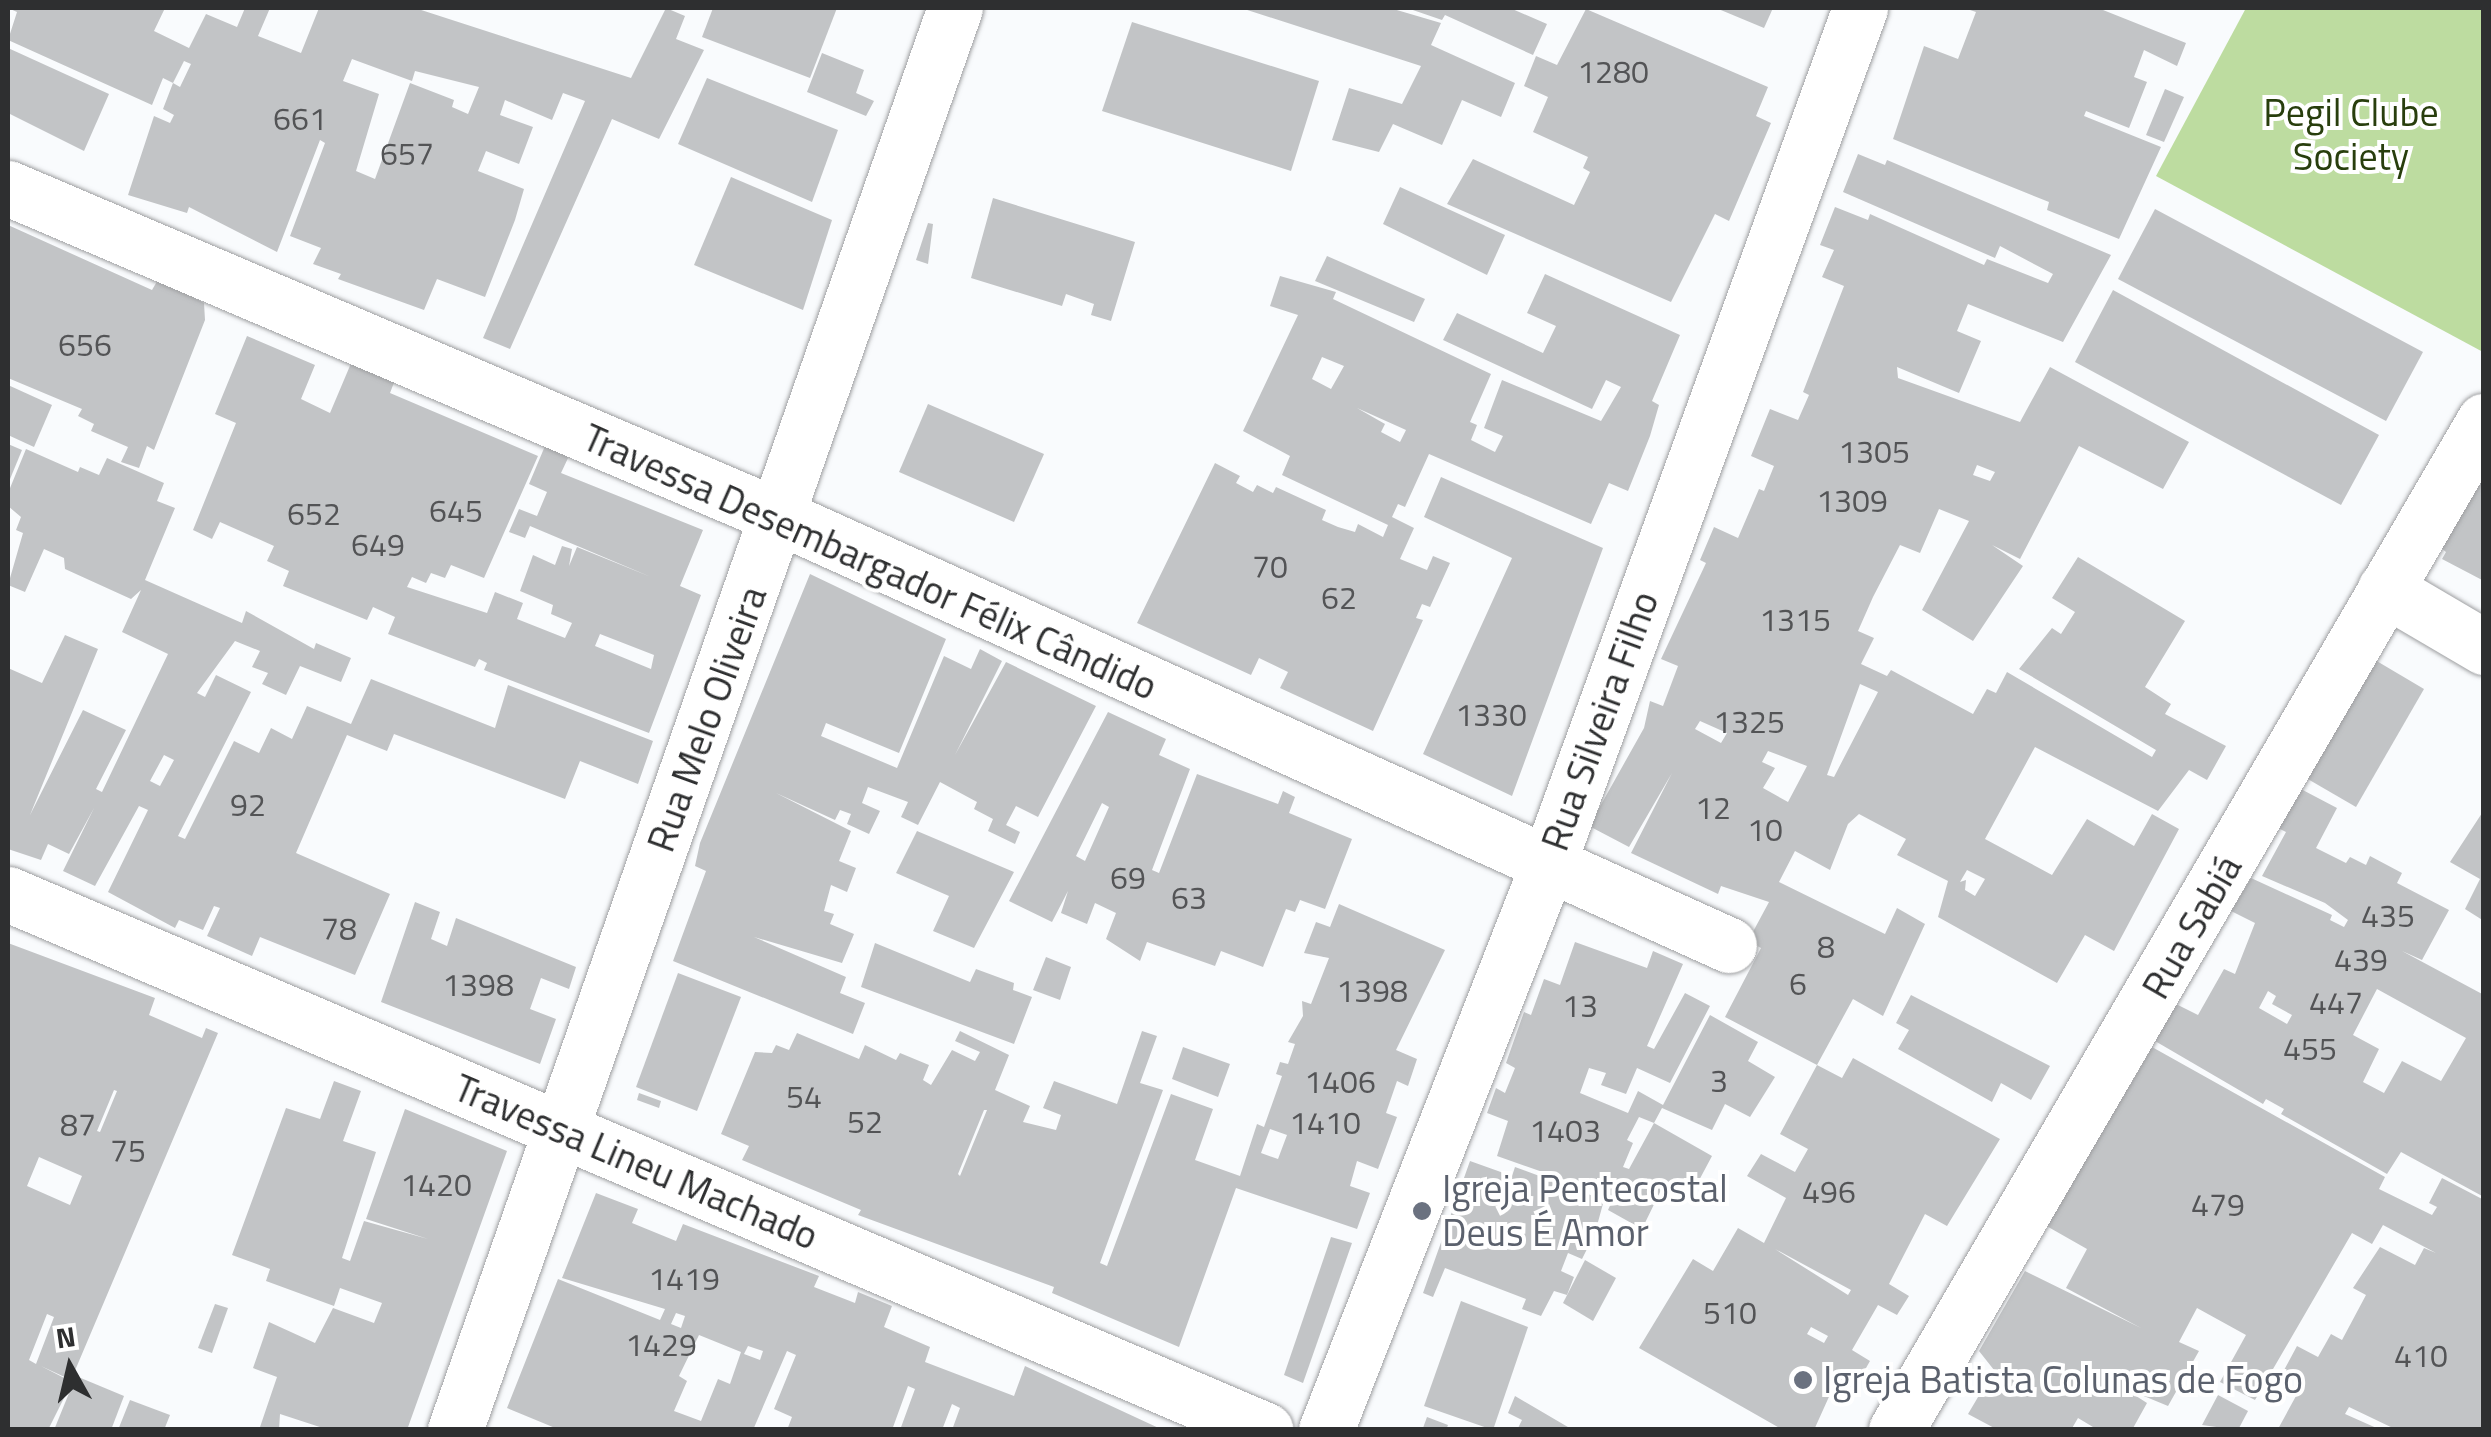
<!DOCTYPE html>
<meta charset="utf-8">
<style>
body{margin:0}
#map{position:relative;width:2491px;height:1437px;overflow:hidden;background:#f9fbfd;font-family:"Titillium Web",sans-serif}
div>[style]{position:absolute}
.green>*{inset:0;background:#bddca0}
.building>*{inset:0;background:#c2c4c6}
.roads{filter:drop-shadow(0 0 2px #9e9fa1) drop-shadow(0 0 2px #9e9fa1)}
.minor>*{height:55px;margin:-27.5px;padding:0 27.5px;transform-origin:27.5px;border-radius:27.5px;background:#fff}
.dots>*{width:28px;height:28px;translate:-50% -50%;box-sizing:border-box;border:5px solid #fff;border-radius:50%}
span{translate:-50% -50%;white-space:nowrap;text-align:center;line-height:1.15;-webkit-text-stroke:8px #fff;paint-order:stroke}
.number-label{font-size:32px;color:#535456}
.number-label span{-webkit-text-stroke-width:0}
.park-label{font-size:38px;color:#283e0d}
.street-label{font-size:38px;color:#2e2f30}
.worship-label{font-size:38px;color:#5b616d}
.left{translate:0 -50%;text-align:left}
.frame{position:absolute;inset:0;border:10px solid #2e2f30;pointer-events:none}
.north{position:absolute;left:20px;top:1317px;width:100px;height:100px;-webkit-text-stroke:8px #fff;paint-order:stroke;rotate:352deg;font-size:28px;font-weight:700;line-height:40px;text-align:center;color:#2e2f30}
.north::after{content:'';display:block;margin:auto;width:35px;height:45px;background:#2e2f30;clip-path:polygon(50% 0,100% 100%,50% 72%,0 100%)}
</style>
<div id="map">
<div class="green">
<i style="clip-path:polygon(2246px 8px,2483px 8px,2483px 352px,2156px 176px)"></i>
</div>
<div class="building">
<i style="clip-path:polygon(evenodd,8px 8px,165px 8px,154px 31px,189px 48px,206px 14px,237px 27px,245px 8px,270px 8px,258px 36px,301px 53px,319px 8px,415px 8px,631px 78px,666px 8px,685px 16px,676px 39px,704px 50px,659px 139px,612px 119px,510px 349px,483px 338px,585px 101px,563px 93px,552px 120px,505px 100px,500px 115px,533px 127px,519px 164px,486px 151px,478px 171px,524px 189px,515px 220px,485px 297px,437px 279px,424px 310px,338px 279px,341px 274px,313px 264px,321px 248px,290px 236px,325px 143px,320px 140px,277px 252px,189px 207px,187px 213px,128px 195px,154px 116px,170px 123px,174px 115px,163px 109px,173px 83px,163px 78px,152px 105px,121px 91px,8px 40px,17px 12px,8px 8px,352px 59px,412px 81px,415px 71px,479px 87px,468px 114px,452px 107px,454px 100px,410px 83px,375px 179px,356px 171px,379px 94px,343px 81px,352px 59px,8px 8px,184px 61px,191px 64px,180px 87px,173px 83px,184px 61px)"></i>
<i style="clip-path:polygon(713px 8px,837px 8px,810px 78px,702px 37px)"></i>
<i style="clip-path:polygon(1241px 8px,1390px 8px,1441px 23px,1431px 45px,1515px 83px,1501px 117px,1462px 100px,1442px 145px,1393px 124px,1379px 152px,1332px 140px,1349px 88px,1402px 104px,1421px 66px)"></i>
<i style="clip-path:polygon(1407px 8px,1510px 8px,1547px 24px,1533px 55px,1445px 15px,1442px 20px)"></i>
<i style="clip-path:polygon(1716px 8px,1773px 8px,1764px 28px)"></i>
<i style="clip-path:polygon(1964px 8px,2098px 8px,2186px 43px,2177px 66px,2144px 50px,2134px 77px,2147px 82px,2129px 128px,2086px 111px,2084px 116px,2161px 147px,2119px 239px,2047px 210px,2049px 202px,1893px 139px,1924px 46px,1958px 59px,1976px 12px)"></i>
<i style="clip-path:polygon(1586px 9px,1768px 87px,1756px 116px,1771px 123px,1729px 221px,1715px 214px,1671px 302px,1447px 204px,1473px 159px,1574px 205px,1590px 172px,1583px 168px,1588px 157px,1533px 132px,1548px 97px,1524px 86px,1536px 56px,1557px 65px)"></i>
<i style="clip-path:polygon(1132px 22px,1319px 81px,1291px 171px,1102px 111px)"></i>
<i style="clip-path:polygon(8px 48px,109px 94px,84px 151px,8px 113px)"></i>
<i style="clip-path:polygon(822px 53px,864px 70px,856px 93px,874px 101px,866px 116px,807px 92px)"></i>
<i style="clip-path:polygon(707px 78px,838px 130px,812px 202px,678px 144px)"></i>
<i style="clip-path:polygon(2165px 89px,2184px 97px,2164px 142px,2146px 135px)"></i>
<i style="clip-path:polygon(evenodd,1858px 154px,1885px 165px,1887px 160px,2111px 255px,2063px 342px,1968px 304px,1957px 331px,1981px 341px,1959px 393px,1897px 367px,1898px 378px,2020px 422px,2050px 367px,2189px 442px,2163px 489px,2079px 446px,2020px 559px,1992px 545px,2023px 566px,1973px 641px,1922px 610px,1969px 521px,1939px 509px,1920px 553px,1900px 545px,1873px 597px,1858px 631px,1874px 638px,1861px 664px,1887px 676px,1891px 670px,1973px 714px,1987px 689px,1996px 693px,2007px 672px,2152px 757px,2156px 750px,2019px 669px,2052px 628px,2061px 634px,2075px 612px,2052px 598px,2078px 557px,2185px 621px,2145px 687px,2171px 704px,2165px 714px,2226px 746px,2207px 780px,2189px 770px,2158px 811px,2035px 747px,1985px 839px,2052px 875px,2087px 819px,2134px 846px,2152px 814px,2179px 829px,2114px 951px,2085px 935px,2057px 983px,1938px 917px,1948px 881px,1897px 855px,1906px 839px,1859px 814px,1848px 824px,1830px 870px,1795px 851px,1779px 882px,1885px 934px,1897px 908px,1925px 924px,1883px 1016px,1853px 999px,1817px 1065px,1725px 1017px,1761px 948px,1748px 941px,1769px 902px,1721px 886px,1718px 894px,1631px 853px,1672px 773px,1629px 847px,1589px 826px,1644px 728px,1650px 701px,1663px 706px,1678px 666px,1661px 659px,1706px 563px,1700px 560px,1714px 527px,1738px 538px,1759px 489px,1764px 491px,1774px 466px,1751px 456px,1770px 409px,1798px 420px,1809px 395px,1803px 392px,1844px 286px,1822px 277px,1834px 250px,1820px 245px,1835px 207px,1868px 220px,1870px 214px,1984px 265px,1987px 259px,2048px 283px,2053px 274px,2000px 246px,1995px 258px,1843px 192px,1858px 154px,1977px 465px,1995px 472px,1990px 481px,1973px 475px,1977px 465px,1858px 154px,1860px 684px,1878px 692px,1834px 777px,1827px 775px,1860px 684px,1858px 154px,1700px 721px,1727px 733px,1721px 743px,1695px 729px,1700px 721px,1858px 154px,1768px 751px,1807px 766px,1788px 802px,1763px 788px,1775px 768px,1762px 762px,1768px 751px,1858px 154px,1967px 870px,1985px 879px,1975px 896px,1965px 890px,1966px 880px,1960px 882px,1967px 870px)"></i>
<i style="clip-path:polygon(731px 177px,832px 220px,803px 310px,694px 265px)"></i>
<i style="clip-path:polygon(1400px 187px,1505px 235px,1487px 275px,1383px 224px)"></i>
<i style="clip-path:polygon(993px 198px,1135px 242px,1111px 321px,1091px 315px,1094px 304px,1066px 294px,1062px 306px,971px 278px)"></i>
<i style="clip-path:polygon(2155px 209px,2423px 352px,2386px 421px,2118px 279px)"></i>
<i style="clip-path:polygon(928px 223px,933px 224px,928px 264px,916px 260px)"></i>
<i style="clip-path:polygon(8px 225px,152px 290px,159px 278px,204px 303px,205px 320px,154px 450px,147px 446px,139px 468px,121px 462px,128px 447px,91px 431px,94px 424px,78px 416px,82px 409px,8px 378px)"></i>
<i style="clip-path:polygon(1327px 256px,1425px 299px,1414px 322px,1315px 281px)"></i>
<i style="clip-path:polygon(evenodd,1545px 274px,1680px 335px,1652px 401px,1659px 405px,1650px 436px,1628px 491px,1609px 483px,1591px 524px,1429px 454px,1405px 507px,1398px 504px,1392px 517px,1414px 528px,1400px 559px,1427px 570px,1433px 556px,1450px 563px,1430px 607px,1422px 604px,1416px 618px,1423px 620px,1373px 731px,1280px 688px,1288px 672px,1259px 658px,1251px 675px,1137px 623px,1215px 463px,1240px 476px,1236px 483px,1253px 492px,1257px 485px,1273px 493px,1276px 487px,1326px 510px,1322px 520px,1338px 527px,1355px 532px,1358px 524px,1383px 537px,1388px 525px,1282px 475px,1290px 456px,1243px 431px,1298px 315px,1270px 306px,1280px 276px,1336px 292px,1333px 299px,1491px 374px,1470px 422px,1477px 425px,1471px 440px,1495px 452px,1503px 436px,1484px 428px,1502px 380px,1601px 421px,1621px 387px,1606px 380px,1592px 409px,1443px 340px,1457px 313px,1543px 353px,1556px 326px,1527px 313px,1545px 274px,1322px 357px,1344px 366px,1331px 389px,1312px 379px,1322px 357px,1545px 274px,1357px 408px,1406px 430px,1400px 442px,1381px 432px,1385px 424px,1357px 408px)"></i>
<i style="clip-path:polygon(2113px 290px,2379px 435px,2341px 505px,2075px 362px)"></i>
<i style="clip-path:polygon(evenodd,247px 336px,315px 365px,301px 399px,330px 413px,352px 361px,395px 380px,390px 393px,538px 456px,484px 578px,451px 565px,445px 578px,431px 573px,426px 583px,412px 577px,407px 587px,487px 613px,495px 592px,523px 603px,517px 619px,565px 638px,572px 623px,551px 614px,553px 605px,520px 591px,533px 555px,555px 565px,562px 546px,572px 549px,569px 566px,577px 547px,651px 577px,530px 526px,525px 538px,509px 532px,519px 509px,537px 516px,547px 492px,529px 484px,545px 446px,569px 456px,561px 473px,703px 530px,680px 586px,701px 595px,649px 733px,484px 670px,487px 663px,479px 659px,475px 667px,388px 634px,395px 617px,373px 607px,367px 620px,283px 586px,289px 571px,267px 561px,274px 546px,220px 522px,212px 539px,193px 530px,236px 423px,215px 414px,247px 336px,600px 634px,654px 655px,651px 669px,595px 646px,600px 634px)"></i>
<i style="clip-path:polygon(8px 385px,52px 405px,34px 447px,8px 435px)"></i>
<i style="clip-path:polygon(928px 404px,1044px 454px,1014px 522px,899px 472px)"></i>
<i style="clip-path:polygon(8px 444px,22px 450px,8px 484px)"></i>
<i style="clip-path:polygon(evenodd,26px 449px,78px 472px,80px 467px,99px 475px,107px 458px,164px 483px,157px 501px,175px 508px,145px 580px,242px 623px,246px 611px,314px 649px,316px 643px,351px 658px,341px 682px,300px 666px,286px 695px,262px 684px,268px 673px,252px 667px,260px 651px,235px 641px,197px 693px,205px 697px,216px 675px,251px 692px,178px 836px,185px 839px,234px 741px,259px 753px,271px 728px,292px 739px,307px 706px,351px 724px,371px 679px,495px 728px,508px 685px,653px 741px,638px 784px,580px 761px,565px 799px,394px 734px,387px 751px,347px 735px,296px 853px,390px 894px,355px 975px,260px 937px,252px 956px,207px 936px,220px 908px,214px 906px,203px 930px,179px 920px,175px 928px,108px 892px,148px 810px,139px 806px,95px 886px,63px 871px,94px 808px,69px 854px,48px 844px,41px 860px,8px 849px,8px 668px,42px 683px,65px 635px,98px 649px,30px 815px,83px 710px,126px 730px,96px 789px,102px 792px,168px 654px,122px 632px,141px 590px,131px 599px,65px 569px,64px 558px,44px 549px,25px 592px,8px 585px,23px 533px,16px 530px,21px 517px,8px 506px,8px 493px,26px 449px,164px 755px,174px 760px,160px 786px,150px 781px,164px 755px)"></i>
<i style="clip-path:polygon(2484px 470px,2484px 581px,2442px 559px,2446px 552px,2440px 547px)"></i>
<i style="clip-path:polygon(1441px 477px,1603px 548px,1512px 796px,1423px 754px,1512px 558px,1424px 517px)"></i>
<i style="clip-path:polygon(810px 574px,946px 639px,899px 753px,826px 723px,821px 736px,897px 768px,944px 656px,971px 669px,980px 649px,1002px 661px,955px 755px,1006px 662px,1096px 706px,1038px 817px,1016px 806px,1006px 825px,1020px 832px,1015px 844px,988px 831px,993px 819px,974px 809px,977px 802px,940px 782px,918px 825px,901px 817px,908px 802px,868px 787px,862px 803px,880px 811px,869px 834px,847px 824px,851px 814px,840px 810px,835px 820px,776px 793px,851px 831px,839px 861px,856px 868px,847px 892px,831px 885px,824px 911px,834px 914px,830px 924px,854px 934px,842px 963px,754px 937px,846px 977px,840px 993px,865px 1003px,853px 1034px,673px 961px,706px 871px,695px 866px,700px 843px)"></i>
<i style="clip-path:polygon(2375px 660px,2424px 689px,2356px 807px,2306px 778px)"></i>
<i style="clip-path:polygon(evenodd,1108px 712px,1166px 739px,1159px 755px,1190px 769px,1152px 870px,1159px 873px,1197px 774px,1278px 804px,1283px 791px,1295px 797px,1289px 813px,1352px 839px,1325px 909px,1300px 900px,1295px 912px,1286px 909px,1263px 967px,1221px 951px,1215px 966px,1147px 942px,1140px 961px,1106px 939px,1116px 913px,1095px 903px,1087px 924px,1061px 913px,1068px 891px,1052px 922px,1009px 901px,1108px 712px,1102px 803px,1109px 807px,1085px 861px,1076px 856px,1102px 803px)"></i>
<i style="clip-path:polygon(evenodd,2297px 787px,2337px 808px,2316px 848px,2346px 863px,2350px 857px,2366px 865px,2370px 856px,2402px 873px,2397px 883px,2449px 910px,2422px 960px,2402px 951px,2484px 995px,2484px 1197px,2401px 1152px,2387px 1174px,2281px 1114px,2284px 1109px,2266px 1099px,2263px 1104px,2155px 1041px,2176px 1004px,2198px 1015px,2224px 969px,2235px 974px,2255px 923px,2231px 911px,2251px 878px,2332px 915px,2330px 920px,2344px 927px,2348px 920px,2325px 903px,2262px 876px,2286px 832px,2276px 827px,2297px 787px,2377px 989px,2466px 1038px,2441px 1081px,2402px 1061px,2384px 1093px,2363px 1082px,2379px 1049px,2353px 1035px,2377px 989px,2297px 787px,2268px 991px,2276px 996px,2272px 1004px,2292px 1015px,2287px 1024px,2259px 1008px,2268px 991px)"></i>
<i style="clip-path:polygon(2484px 810px,2484px 921px,2465px 909px,2480px 879px,2450px 862px)"></i>
<i style="clip-path:polygon(917px 831px,1014px 872px,974px 948px,933px 931px,949px 896px,896px 873px)"></i>
<i style="clip-path:polygon(415px 902px,440px 912px,431px 939px,447px 946px,456px 918px,576px 967px,569px 989px,541px 978px,530px 1009px,556px 1019px,540px 1064px,381px 1002px)"></i>
<i style="clip-path:polygon(evenodd,1339px 904px,1445px 950px,1396px 1050px,1417px 1059px,1408px 1086px,1397px 1081px,1386px 1113px,1397px 1117px,1378px 1169px,1357px 1161px,1350px 1186px,1370px 1193px,1357px 1229px,1236px 1188px,1179px 1347px,1052px 1293px,1054px 1287px,858px 1215px,861px 1210px,742px 1160px,749px 1146px,721px 1134px,755px 1052px,772px 1053px,776px 1045px,789px 1050px,797px 1033px,859px 1059px,865px 1045px,896px 1060px,900px 1053px,929px 1065px,923px 1080px,931px 1085px,952px 1050px,975px 1061px,980px 1052px,955px 1041px,960px 1031px,1009px 1055px,995px 1090px,1030px 1106px,1023px 1122px,1056px 1130px,1061px 1115px,1043px 1108px,1054px 1081px,1117px 1104px,1142px 1031px,1157px 1036px,1140px 1083px,1163px 1090px,1100px 1263px,1107px 1266px,1171px 1094px,1213px 1109px,1195px 1160px,1240px 1176px,1257px 1124px,1264px 1127px,1282px 1076px,1276px 1074px,1280px 1062px,1288px 1064px,1295px 1044px,1288px 1042px,1303px 1016px,1302px 1001px,1311px 1004px,1329px 958px,1304px 953px,1316px 922px,1330px 927px,1339px 904px,984px 1110px,987px 1110px,960px 1176px,958px 1174px,984px 1110px,1339px 904px,1270px 1129px,1287px 1135px,1278px 1159px,1261px 1153px,1270px 1129px)"></i>
<i style="clip-path:polygon(evenodd,1575px 942px,1647px 968px,1653px 951px,1683px 964px,1647px 1046px,1654px 1049px,1685px 993px,1710px 1006px,1670px 1083px,1637px 1068px,1626px 1094px,1601px 1085px,1606px 1073px,1589px 1068px,1580px 1093px,1628px 1113px,1638px 1091px,1663px 1105px,1710px 1015px,1758px 1042px,1748px 1061px,1775px 1077px,1750px 1117px,1725px 1104px,1712px 1130px,1662px 1108px,1654px 1123px,1712px 1156px,1688px 1201px,1663px 1186px,1642px 1229px,1608px 1210px,1614px 1197px,1497px 1156px,1508px 1121px,1487px 1113px,1496px 1088px,1505px 1093px,1515px 1068px,1506px 1063px,1524px 1012px,1531px 1015px,1544px 979px,1560px 985px,1575px 942px,1639px 1117px,1654px 1123px,1629px 1169px,1623px 1167px,1633px 1143px,1627px 1140px,1639px 1117px)"></i>
<i style="clip-path:polygon(evenodd,8px 943px,155px 998px,149px 1015px,202px 1038px,206px 1028px,218px 1033px,71px 1380px,41px 1366px,72px 1382px,48px 1430px,8px 1430px,8px 943px,114px 1090px,117px 1091px,100px 1132px,97px 1131px,114px 1090px,8px 943px,39px 1157px,82px 1176px,70px 1205px,27px 1186px,39px 1157px,8px 943px,47px 1314px,54px 1317px,36px 1364px,29px 1360px,47px 1314px)"></i>
<i style="clip-path:polygon(875px 943px,970px 982px,976px 969px,1014px 983px,1013px 990px,1032px 997px,1014px 1044px,861px 987px)"></i>
<i style="clip-path:polygon(1046px 957px,1071px 967px,1060px 1000px,1033px 990px)"></i>
<i style="clip-path:polygon(678px 973px,741px 997px,697px 1111px,636px 1087px)"></i>
<i style="clip-path:polygon(1911px 995px,2050px 1066px,2031px 1100px,2001px 1083px,1992px 1102px,1898px 1049px,1909px 1030px,1896px 1023px)"></i>
<i style="clip-path:polygon(1183px 1047px,1230px 1064px,1218px 1097px,1172px 1079px)"></i>
<i style="clip-path:polygon(2152px 1047px,2385px 1177px,2379px 1189px,2432px 1215px,2437px 1207px,2429px 1203px,2442px 1178px,2484px 1200px,2484px 1430px,2397px 1430px,2349px 1407px,2345px 1414px,2381px 1430px,2266px 1430px,2278px 1429px,2296px 1396px,2291px 1393px,2299px 1380px,2283px 1372px,2297px 1346px,2318px 1357px,2331px 1334px,2342px 1340px,2366px 1295px,2353px 1288px,2380px 1247px,2415px 1265px,2424px 1248px,2436px 1253px,2383px 1225px,2372px 1244px,2352px 1233px,2255px 1400px,2220px 1382px,2246px 1335px,2197px 1308px,2179px 1342px,2199px 1351px,2168px 1406px,2122px 1387px,2147px 1403px,2132px 1430px,2098px 1430px,2078px 1418px,2071px 1430px,1998px 1430px,1968px 1414px,1994px 1370px,1979px 1351px,2025px 1271px,2141px 1328px,2066px 1288px,2087px 1249px,2043px 1224px,2124px 1081px,2130px 1085px)"></i>
<i style="clip-path:polygon(evenodd,1853px 1058px,2000px 1139px,1947px 1226px,1925px 1214px,1889px 1284px,1909px 1296px,1897px 1315px,1878px 1305px,1852px 1350px,1870px 1361px,1854px 1389px,1837px 1379px,1814px 1430px,1783px 1430px,1639px 1348px,1693px 1259px,1713px 1271px,1738px 1228px,1764px 1243px,1786px 1198px,1747px 1176px,1761px 1154px,1795px 1172px,1808px 1149px,1780px 1134px,1817px 1065px,1842px 1078px,1853px 1058px,1775px 1249px,1851px 1290px,1848px 1295px,1775px 1249px,1853px 1058px,1811px 1327px,1828px 1336px,1824px 1343px,1807px 1334px,1811px 1327px)"></i>
<i style="clip-path:polygon(334px 1081px,361px 1091px,343px 1141px,376px 1152px,342px 1258px,350px 1261px,364px 1221px,428px 1239px,366px 1219px,405px 1109px,507px 1151px,407px 1430px,329px 1430px,280px 1414px,279px 1430px,259px 1430px,277px 1377px,253px 1368px,269px 1322px,315px 1343px,333px 1308px,374px 1323px,382px 1303px,340px 1288px,334px 1306px,266px 1281px,270px 1269px,232px 1255px,286px 1108px,320px 1119px)"></i>
<i style="clip-path:polygon(639px 1093px,661px 1101px,659px 1108px,637px 1100px)"></i>
<i style="clip-path:polygon(1470px 1161px,1512px 1176px,1515px 1167px,1604px 1200px,1595px 1233px,1584px 1229px,1579px 1242px,1589px 1245px,1582px 1259px,1568px 1253px,1561px 1271px,1574px 1277px,1567px 1295px,1554px 1291px,1541px 1316px,1522px 1309px,1526px 1299px,1445px 1268px,1433px 1297px,1423px 1293px)"></i>
<i style="clip-path:polygon(evenodd,596px 1193px,638px 1209px,632px 1223px,676px 1241px,683px 1224px,819px 1276px,814px 1287px,855px 1303px,858px 1292px,892px 1306px,884px 1327px,930px 1347px,925px 1362px,1014px 1396px,1025px 1366px,1163px 1430px,952px 1430px,960px 1408px,952px 1404px,942px 1430px,900px 1430px,915px 1389px,908px 1386px,892px 1430px,787px 1430px,792px 1417px,774px 1409px,796px 1355px,787px 1351px,753px 1430px,560px 1430px,507px 1408px,558px 1279px,660px 1320px,665px 1309px,562px 1278px,596px 1193px,676px 1313px,685px 1316px,681px 1328px,671px 1324px,676px 1313px,596px 1193px,699px 1335px,741px 1352px,730px 1384px,718px 1379px,701px 1421px,674px 1411px,687px 1381px,679px 1376px,699px 1335px,596px 1193px,748px 1346px,763px 1351px,760px 1360px,744px 1354px,748px 1346px)"></i>
<i style="clip-path:polygon(1331px 1237px,1352px 1243px,1303px 1383px,1284px 1375px)"></i>
<i style="clip-path:polygon(1585px 1260px,1616px 1278px,1593px 1321px,1563px 1303px)"></i>
<i style="clip-path:polygon(1461px 1301px,1528px 1327px,1493px 1430px,1424px 1406px)"></i>
<i style="clip-path:polygon(215px 1304px,228px 1308px,212px 1353px,198px 1348px)"></i>
<i style="clip-path:polygon(76px 1376px,124px 1396px,111px 1430px,54px 1430px)"></i>
<i style="clip-path:polygon(2218px 1395px,2248px 1411px,2238px 1430px,2202px 1425px)"></i>
<i style="clip-path:polygon(1515px 1396px,1573px 1430px,1517px 1430px,1522px 1420px,1508px 1413px)"></i>
<i style="clip-path:polygon(130px 1400px,170px 1415px,164px 1430px,118px 1430px)"></i>
<i style="clip-path:polygon(1427px 1417px,1448px 1425px,1446px 1430px,1423px 1428px)"></i>
</div>
<div class="roads">
<div class="minor">
<i style="left:8px;top:188px;width:839px;rotate:23.08deg"></i>
<i style="left:780px;top:517px;width:1041px;rotate:24.28deg"></i>
<i style="left:2385px;top:589px;width:115px;rotate:30.4deg"></i>
<i style="left:8px;top:894px;width:1367px;rotate:23.09deg"></i>
<i style="left:455px;top:1430px;width:1507px;rotate:-70.63deg"></i>
<i style="left:1326px;top:1430px;width:608px;rotate:-68.58deg"></i>
<i style="left:1548px;top:864px;width:911px;rotate:-69.97deg"></i>
<i style="left:1896px;top:1430px;width:1168px;rotate:-59.77deg"></i>
</div>
</div>
<div class="dots">
<i style="left:1422px;top:1211px;background:#6b7280"></i>
<i style="left:1803px;top:1380px;background:#6b7280"></i>
</div>
<div class="number-label">
<span style="left:1613px;top:71px">1280</span>
<span style="left:300px;top:118px">661</span>
<span style="left:407px;top:153px">657</span>
<span style="left:85px;top:344px">656</span>
<span style="left:1874px;top:451px">1305</span>
<span style="left:1852px;top:500px">1309</span>
<span style="left:456px;top:510px">645</span>
<span style="left:314px;top:513px">652</span>
<span style="left:378px;top:544px">649</span>
<span style="left:1270px;top:566px">70</span>
<span style="left:1339px;top:597px">62</span>
<span style="left:1795px;top:619px">1315</span>
<span style="left:1491px;top:714px">1330</span>
<span style="left:1749px;top:721px">1325</span>
<span style="left:248px;top:804px">92</span>
<span style="left:1713px;top:807px">12</span>
<span style="left:1765px;top:829px">10</span>
<span style="left:1128px;top:877px">69</span>
<span style="left:1189px;top:897px">63</span>
<span style="left:2388px;top:915px">435</span>
<span style="left:339px;top:928px">78</span>
<span style="left:1826px;top:946px">8</span>
<span style="left:2361px;top:959px">439</span>
<span style="left:1798px;top:983px">6</span>
<span style="left:478px;top:984px">1398</span>
<span style="left:1372px;top:990px">1398</span>
<span style="left:2336px;top:1002px">447</span>
<span style="left:1580px;top:1005px">13</span>
<span style="left:2310px;top:1048px">455</span>
<span style="left:1719px;top:1080px">3</span>
<span style="left:1340px;top:1081px">1406</span>
<span style="left:804px;top:1096px">54</span>
<span style="left:865px;top:1121px">52</span>
<span style="left:1325px;top:1122px">1410</span>
<span style="left:78px;top:1124px">87</span>
<span style="left:1565px;top:1130px">1403</span>
<span style="left:128px;top:1150px">75</span>
<span style="left:436px;top:1184px">1420</span>
<span style="left:1829px;top:1191px">496</span>
<span style="left:2218px;top:1204px">479</span>
<span style="left:684px;top:1278px">1419</span>
<span style="left:1730px;top:1312px">510</span>
<span style="left:661px;top:1344px">1429</span>
<span style="left:2421px;top:1355px">410</span>
</div>
<div class="park-label">
<span style="left:2351px;top:135px">Pegil Clube<br>Society</span>
</div>
<div class="street-label">
<span style="left:870px;top:562px;rotate:24deg">Travessa Desembargador Félix Cândido</span>
<span style="left:707px;top:719px;rotate:-70deg">Rua Melo Oliveira</span>
<span style="left:1600px;top:721px;rotate:-70deg">Rua Silveira Filho</span>
<span style="left:2192px;top:927px;rotate:-60deg">Rua Sabiá</span>
<span style="left:636px;top:1162px;rotate:23deg">Travessa Lineu Machado</span>
</div>
<div class="worship-label">
<span class="left" style="left:1442px;top:1211px">Igreja Pentecostal<br>Deus É Amor</span>
<span class="left" style="left:1823px;top:1380px">Igreja Batista Colunas de Fogo</span>
</div>
<div class="frame"></div>
<div class="north">N</div>
</div>
